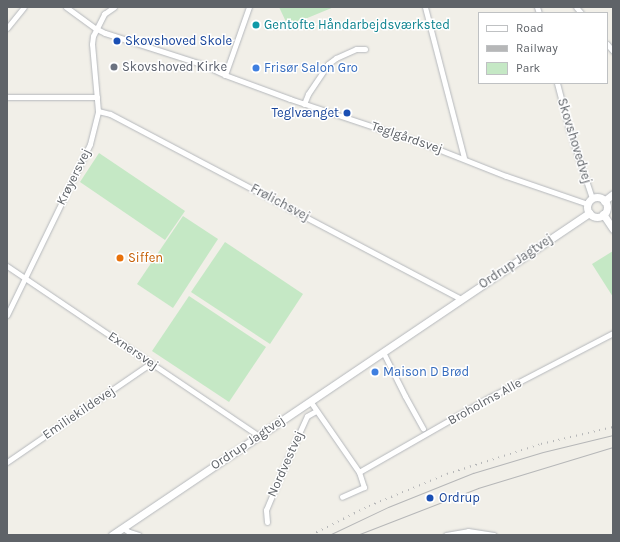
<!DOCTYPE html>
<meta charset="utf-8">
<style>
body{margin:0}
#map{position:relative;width:620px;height:542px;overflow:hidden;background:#f1efe8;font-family:Karla,sans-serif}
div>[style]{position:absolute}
.green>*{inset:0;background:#c5e8c5}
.roads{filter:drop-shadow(0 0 1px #b5b8bc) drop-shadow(0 0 1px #b5b8bc)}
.street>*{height:5px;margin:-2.5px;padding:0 2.5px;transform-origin:2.5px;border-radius:2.5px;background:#fff}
.secondary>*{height:7px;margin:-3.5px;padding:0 3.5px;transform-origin:3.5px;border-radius:3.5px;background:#fff}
.secondary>.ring{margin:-3.5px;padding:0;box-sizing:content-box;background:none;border:7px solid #fff;border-radius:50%}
.tram>*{height:1px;margin:-0.5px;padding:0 0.5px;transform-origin:0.5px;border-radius:0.5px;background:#b6b7b8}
.rail>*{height:2px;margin-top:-1px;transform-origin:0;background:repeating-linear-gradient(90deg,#b6b7b8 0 1px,transparent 0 6px)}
.dots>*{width:11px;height:11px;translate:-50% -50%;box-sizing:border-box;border:2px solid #fff;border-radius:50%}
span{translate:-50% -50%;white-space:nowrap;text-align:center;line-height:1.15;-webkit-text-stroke:3px #fff;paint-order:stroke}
.culture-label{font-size:13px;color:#0d838f}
.left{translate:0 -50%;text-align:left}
.transit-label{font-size:13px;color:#164399}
.right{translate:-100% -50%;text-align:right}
.worship-label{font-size:13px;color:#5b616d}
.shop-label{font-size:13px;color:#366cbe}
.street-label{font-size:13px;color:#5f6368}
.food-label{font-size:13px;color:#c56008}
.frame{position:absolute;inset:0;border:8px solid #5f6368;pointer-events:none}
.legend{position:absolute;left:478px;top:12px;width:130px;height:72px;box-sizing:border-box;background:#fff;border:1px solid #bfc1c3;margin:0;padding:5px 7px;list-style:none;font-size:12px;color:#5f6368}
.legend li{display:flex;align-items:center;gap:8px;height:20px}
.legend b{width:20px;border:1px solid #bfc1c3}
</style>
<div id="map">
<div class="green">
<i style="clip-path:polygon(279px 7px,334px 7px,288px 26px)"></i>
<i style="clip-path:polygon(99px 153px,185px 211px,165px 240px,80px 182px)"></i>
<i style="clip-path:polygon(183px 216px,218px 239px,173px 308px,137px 284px)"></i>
<i style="clip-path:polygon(225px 242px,303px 294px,270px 344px,191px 292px)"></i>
<i style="clip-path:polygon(613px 251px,613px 297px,592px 264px)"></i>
<i style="clip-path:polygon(189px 296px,266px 347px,229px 402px,152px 351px)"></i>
</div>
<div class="roads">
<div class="street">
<i style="left:66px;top:7px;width:36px;rotate:36deg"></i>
<i style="left:95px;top:28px;width:11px;rotate:27deg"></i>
<i style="left:105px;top:33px;width:104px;rotate:17.9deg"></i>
<i style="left:204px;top:65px;width:23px;rotate:25deg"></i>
<i style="left:225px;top:75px;width:69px;rotate:20.3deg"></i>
<i style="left:290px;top:99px;width:142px;rotate:18.4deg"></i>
<i style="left:425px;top:144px;width:87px;rotate:21.6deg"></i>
<i style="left:506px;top:176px;width:87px;rotate:18.9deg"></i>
<i style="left:425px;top:7px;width:156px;rotate:75.5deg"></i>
<i style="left:537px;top:7px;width:6px;rotate:72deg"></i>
<i style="left:576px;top:7px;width:8px;rotate:50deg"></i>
<i style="left:7px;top:28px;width:27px;rotate:-51deg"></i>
<i style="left:607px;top:44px;width:9px;rotate:49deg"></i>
<i style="left:225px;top:75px;width:72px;rotate:-70.6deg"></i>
<i style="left:557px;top:83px;width:48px;rotate:75.4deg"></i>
<i style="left:569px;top:129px;width:73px;rotate:71.6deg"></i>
<i style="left:7px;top:97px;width:90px"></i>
<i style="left:304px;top:104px;width:11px;rotate:-68deg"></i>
<i style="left:308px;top:94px;width:36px;rotate:-56deg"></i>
<i style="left:328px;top:64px;width:10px;rotate:-37deg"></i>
<i style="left:336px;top:58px;width:22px;rotate:-24deg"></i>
<i style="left:356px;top:49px;width:9px"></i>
<i style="left:98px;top:111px;width:12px;rotate:14deg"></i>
<i style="left:110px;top:114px;width:397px;rotate:27.8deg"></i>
<i style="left:7px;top:266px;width:304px;rotate:34deg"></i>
<i style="left:7px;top:315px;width:190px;rotate:-64.1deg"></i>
<i style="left:90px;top:144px;width:34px;rotate:-76deg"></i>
<i style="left:98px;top:111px;width:67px;rotate:-95.1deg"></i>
<i style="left:92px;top:44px;width:8px;rotate:-83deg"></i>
<i style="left:93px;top:36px;width:25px;rotate:-63deg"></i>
<i style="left:104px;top:14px;width:12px;rotate:-35deg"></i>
<i style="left:383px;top:352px;width:49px;rotate:63.4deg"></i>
<i style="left:405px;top:396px;width:37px;rotate:61deg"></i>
<i style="left:310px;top:401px;width:86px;rotate:55.4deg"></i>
<i style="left:359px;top:472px;width:16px;rotate:72deg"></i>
<i style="left:364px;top:487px;width:24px;rotate:156deg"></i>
<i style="left:7px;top:462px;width:175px;rotate:-34.5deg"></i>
<i style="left:359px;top:472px;width:151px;rotate:-29.8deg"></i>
<i style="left:490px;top:397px;width:139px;rotate:-27.5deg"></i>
<i style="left:267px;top:522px;width:12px;rotate:-95deg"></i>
<i style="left:266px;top:510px;width:54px;rotate:-67.2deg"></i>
<i style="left:287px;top:460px;width:48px;rotate:-65.6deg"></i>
<i style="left:307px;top:416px;width:10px;rotate:-29deg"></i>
<i style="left:123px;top:528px;width:7px;rotate:34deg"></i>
<i style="left:129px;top:532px;width:10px;rotate:17deg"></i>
<i style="left:446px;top:535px;width:22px;rotate:-10deg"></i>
<i style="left:468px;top:531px;width:26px;rotate:9deg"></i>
</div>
<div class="secondary">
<i class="ring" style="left:587px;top:197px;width:13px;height:13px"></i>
<i style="left:604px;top:201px;width:11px;rotate:-38deg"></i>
<i style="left:603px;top:214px;width:18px;rotate:56deg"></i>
<i style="left:112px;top:535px;width:576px;rotate:-34.02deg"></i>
</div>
</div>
<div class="tram">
<i style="left:329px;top:535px;width:65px;rotate:-25.4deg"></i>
<i style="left:388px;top:507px;width:92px;rotate:-21.8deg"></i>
<i style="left:473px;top:473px;width:73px;rotate:-16.7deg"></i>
<i style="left:543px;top:452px;width:72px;rotate:-13.7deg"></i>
<i style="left:357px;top:535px;width:130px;rotate:-21.2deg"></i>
<i style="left:478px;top:488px;width:141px;rotate:-16.9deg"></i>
</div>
<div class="rail">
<i style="left:311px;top:535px;width:65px;rotate:-26.6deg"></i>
<i style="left:369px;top:506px;width:84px;rotate:-22.3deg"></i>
<i style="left:447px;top:474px;width:99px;rotate:-17.7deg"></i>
<i style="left:541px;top:444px;width:74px;rotate:-13.3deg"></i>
</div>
<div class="dots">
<i style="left:256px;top:25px;background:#0f9aa8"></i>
<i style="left:117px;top:41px;background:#1a4fb4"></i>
<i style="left:114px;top:67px;background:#6b7280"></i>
<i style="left:256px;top:68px;background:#3f7fe0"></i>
<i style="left:347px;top:113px;background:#1a4fb4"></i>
<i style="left:120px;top:258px;background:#e8710a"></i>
<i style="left:375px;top:372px;background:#3f7fe0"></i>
<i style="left:430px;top:498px;background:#1a4fb4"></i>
</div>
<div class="culture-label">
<span class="left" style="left:264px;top:25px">Gentofte Håndarbejdsværksted</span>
</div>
<div class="transit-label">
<span class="left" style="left:125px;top:41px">Skovshoved Skole</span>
<span class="right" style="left:339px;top:113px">Teglvænget</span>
<span class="left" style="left:439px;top:498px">Ordrup</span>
</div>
<div class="worship-label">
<span class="left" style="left:122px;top:67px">Skovshoved Kirke</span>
</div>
<div class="shop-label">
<span class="left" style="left:264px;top:68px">Frisør Salon Gro</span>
<span class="left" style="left:383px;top:372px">Maison D Brød</span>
</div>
<div class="street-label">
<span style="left:407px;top:138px;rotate:19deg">Teglgårdsvej</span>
<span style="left:574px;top:141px;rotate:73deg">Skovshovedvej</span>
<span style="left:74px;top:177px;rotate:-64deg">Krøyersvej</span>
<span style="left:280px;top:203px;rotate:28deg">Frølichsvej</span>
<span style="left:516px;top:262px;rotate:-34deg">Ordrup Jagtvej</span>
<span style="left:133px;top:351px;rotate:34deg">Exnersvej</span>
<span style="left:485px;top:402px;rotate:-29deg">Broholms Alle</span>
<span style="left:79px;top:413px;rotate:-34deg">Emiliekildevej</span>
<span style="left:248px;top:443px;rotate:-34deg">Ordrup Jagtvej</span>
<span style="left:286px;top:464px;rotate:-66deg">Nordvestvej</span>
</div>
<div class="food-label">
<span class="left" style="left:128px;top:258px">Siffen</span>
</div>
<div class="frame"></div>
<ul class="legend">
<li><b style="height:5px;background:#fff"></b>Road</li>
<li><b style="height:5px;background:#b6b7b8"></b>Railway</li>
<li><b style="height:11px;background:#c5e8c5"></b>Park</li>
</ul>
</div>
